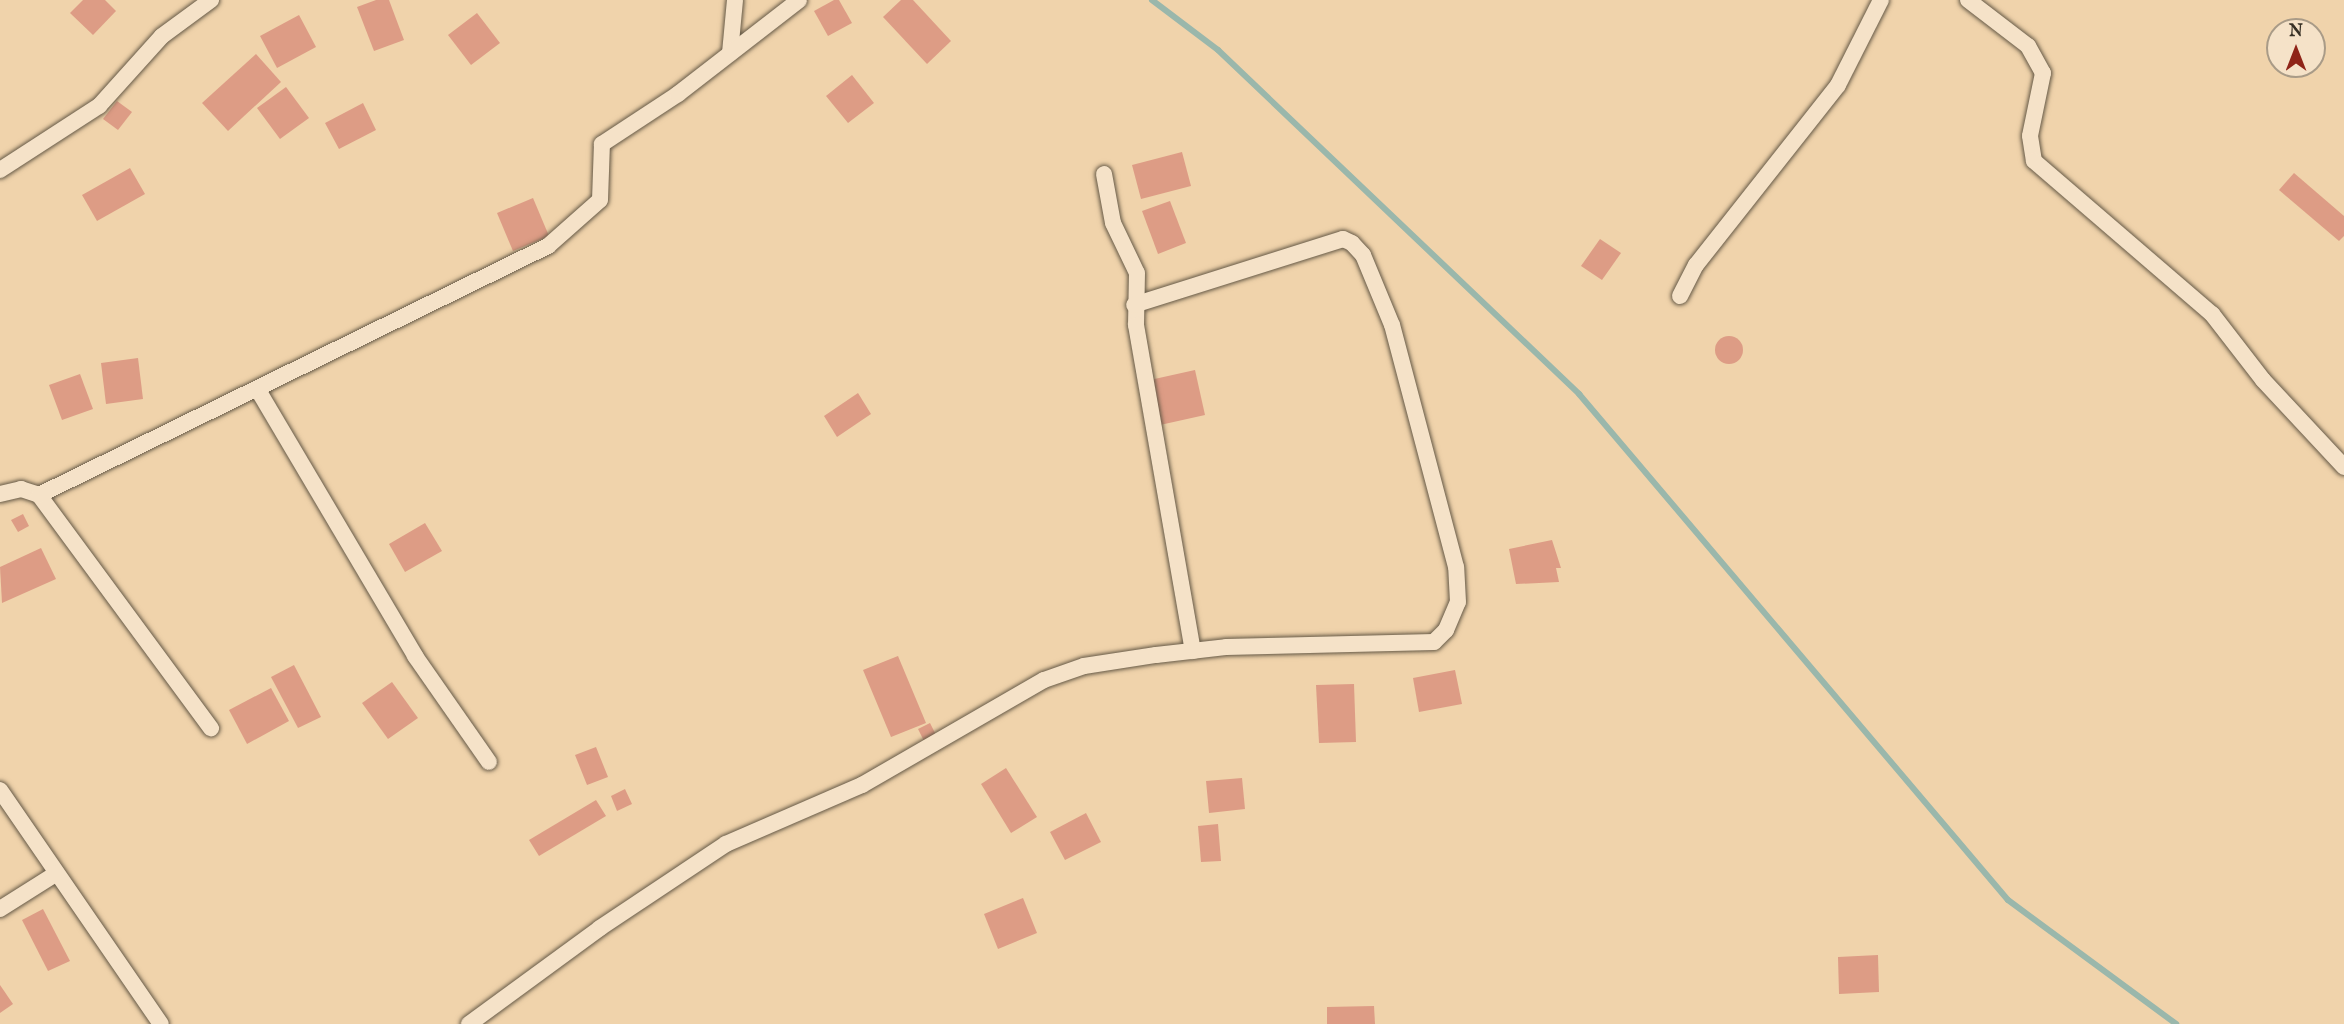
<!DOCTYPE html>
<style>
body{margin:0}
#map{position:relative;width:2344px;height:1024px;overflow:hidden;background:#f0d3ab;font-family:"IM FELL English",serif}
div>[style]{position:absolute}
.stream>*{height:6px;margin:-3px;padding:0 3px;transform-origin:3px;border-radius:3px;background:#9ab7ab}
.building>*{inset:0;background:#dd9c85}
.round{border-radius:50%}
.roads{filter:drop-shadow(0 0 2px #655946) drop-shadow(0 0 2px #655946)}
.street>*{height:16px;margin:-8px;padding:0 8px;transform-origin:8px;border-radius:8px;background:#f5e2c8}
span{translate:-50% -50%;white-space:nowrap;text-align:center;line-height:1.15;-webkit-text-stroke:4.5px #f5e2c8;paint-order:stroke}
.north{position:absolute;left:2266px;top:18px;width:60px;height:60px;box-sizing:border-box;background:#f5e2c8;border:2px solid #a99b87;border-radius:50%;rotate:0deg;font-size:16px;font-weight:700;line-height:24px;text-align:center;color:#373025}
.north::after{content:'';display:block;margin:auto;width:21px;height:27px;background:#8f2418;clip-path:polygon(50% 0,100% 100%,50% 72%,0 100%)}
</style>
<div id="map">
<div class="stream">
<i style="left:1152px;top:0;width:83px;rotate:37.1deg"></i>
<i style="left:1218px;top:50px;width:499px;rotate:43.6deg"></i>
<i style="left:1579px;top:394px;width:663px;rotate:49.71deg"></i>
<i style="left:2008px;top:900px;width:209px;rotate:36.4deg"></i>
</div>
<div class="building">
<i style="clip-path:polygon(83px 0,105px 0,116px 11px,93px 35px,70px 13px)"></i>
<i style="clip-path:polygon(376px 0,389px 0,404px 40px,374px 51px,357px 7px)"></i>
<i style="clip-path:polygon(834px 0,839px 0,852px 23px,828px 36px,814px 11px)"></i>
<i style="clip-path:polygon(901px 0,913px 0,951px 41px,927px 64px,883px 17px)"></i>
<i style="clip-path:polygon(477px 13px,500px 43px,471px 65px,448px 35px)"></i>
<i style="clip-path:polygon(299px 15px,316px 47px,277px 68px,260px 36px)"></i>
<i style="clip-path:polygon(256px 54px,281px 82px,228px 131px,202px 103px)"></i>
<i style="clip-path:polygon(852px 75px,874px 103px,848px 123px,826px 96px)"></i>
<i style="clip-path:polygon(286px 87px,309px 118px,280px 139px,257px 108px)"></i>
<i style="clip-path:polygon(117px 101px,132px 112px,118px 130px,103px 119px)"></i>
<i style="clip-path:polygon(363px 103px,376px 130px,339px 149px,325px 123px)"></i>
<i style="clip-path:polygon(1182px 152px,1191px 186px,1141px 199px,1132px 165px)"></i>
<i style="clip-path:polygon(130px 168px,145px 194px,97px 221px,82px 195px)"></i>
<i style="clip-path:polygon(2294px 173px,2344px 216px,2344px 236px,2339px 241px,2279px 190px)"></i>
<i style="clip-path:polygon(533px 198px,549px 236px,513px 251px,497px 213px)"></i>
<i style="clip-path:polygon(1170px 201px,1186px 243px,1158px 254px,1142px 211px)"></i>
<i style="clip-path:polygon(1600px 239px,1621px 253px,1602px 280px,1581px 266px)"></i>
<i class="round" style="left:1715px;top:336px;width:28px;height:28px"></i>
<i style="clip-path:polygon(138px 358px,143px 399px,106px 404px,101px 363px)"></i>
<i style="clip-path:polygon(1195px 370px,1205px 415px,1160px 425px,1150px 380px)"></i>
<i style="clip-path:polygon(80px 374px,93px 409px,62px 420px,49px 385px)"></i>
<i style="clip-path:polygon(858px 393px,871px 414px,837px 437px,824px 416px)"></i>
<i style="clip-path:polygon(23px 514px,29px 526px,18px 532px,11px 520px)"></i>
<i style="clip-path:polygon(425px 523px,442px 551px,405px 572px,389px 544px)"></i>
<i style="clip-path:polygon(1552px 540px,1561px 568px,1556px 568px,1559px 582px,1516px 584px,1509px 549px)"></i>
<i style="clip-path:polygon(41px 548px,56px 579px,2px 603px,0 567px)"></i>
<i style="clip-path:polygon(898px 656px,926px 723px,891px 737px,863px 670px)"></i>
<i style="clip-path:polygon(294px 665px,321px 717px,298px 728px,271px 677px)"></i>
<i style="clip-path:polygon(1455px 670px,1462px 704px,1419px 712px,1413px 678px)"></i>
<i style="clip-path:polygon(392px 682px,418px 718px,388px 739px,362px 703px)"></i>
<i style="clip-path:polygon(1354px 684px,1356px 742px,1319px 743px,1316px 685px)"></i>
<i style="clip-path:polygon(271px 688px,289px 721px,247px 744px,229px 710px)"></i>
<i style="clip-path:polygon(930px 723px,936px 735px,924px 741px,918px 729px)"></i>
<i style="clip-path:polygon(596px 747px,608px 777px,587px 785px,575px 755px)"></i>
<i style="clip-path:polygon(1006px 768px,1037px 817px,1011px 833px,981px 784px)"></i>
<i style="clip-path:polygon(1242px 778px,1245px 809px,1209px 813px,1206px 781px)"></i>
<i style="clip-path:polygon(625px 789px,632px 804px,617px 811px,611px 796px)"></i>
<i style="clip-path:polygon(596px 800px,606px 816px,539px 856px,529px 840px)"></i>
<i style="clip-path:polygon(1086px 813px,1101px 842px,1065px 860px,1050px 832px)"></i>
<i style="clip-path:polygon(1218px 824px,1221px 861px,1201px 862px,1198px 826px)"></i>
<i style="clip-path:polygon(1023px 898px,1037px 933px,998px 949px,984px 914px)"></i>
<i style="clip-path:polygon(43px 909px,70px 961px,48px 971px,22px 920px)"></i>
<i style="clip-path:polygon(1878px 955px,1879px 992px,1839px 994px,1838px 957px)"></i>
<i style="clip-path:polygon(0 985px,13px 1004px,0 1013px)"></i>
<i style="clip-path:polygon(1374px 1006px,1375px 1024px,1327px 1024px,1327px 1007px)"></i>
</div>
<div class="roads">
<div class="street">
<i style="left:1968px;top:0;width:76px;rotate:37.5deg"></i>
<i style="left:2028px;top:46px;width:31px;rotate:61deg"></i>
<i style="left:2043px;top:73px;width:64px;rotate:101.7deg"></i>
<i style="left:2030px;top:136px;width:25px;rotate:81deg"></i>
<i style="left:2034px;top:161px;width:235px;rotate:40.7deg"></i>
<i style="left:2212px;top:314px;width:83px;rotate:52.3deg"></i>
<i style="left:2263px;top:380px;width:119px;rotate:47deg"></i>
<i style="left:730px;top:53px;width:53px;rotate:-84.6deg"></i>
<i style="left:0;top:170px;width:118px;rotate:-32.9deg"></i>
<i style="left:99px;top:106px;width:94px;rotate:-48deg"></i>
<i style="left:162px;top:36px;width:61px;rotate:-36.3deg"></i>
<i style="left:1104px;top:174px;width:50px;rotate:79.6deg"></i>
<i style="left:1113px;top:223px;width:55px;rotate:64.4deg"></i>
<i style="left:1137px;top:273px;width:52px;rotate:91.1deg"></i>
<i style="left:1136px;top:325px;width:331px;rotate:80.1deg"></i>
<i style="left:1680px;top:296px;width:35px;rotate:-63deg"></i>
<i style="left:1696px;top:265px;width:229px;rotate:-51.7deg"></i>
<i style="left:1838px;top:85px;width:95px;rotate:-63.2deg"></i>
<i style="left:258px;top:390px;width:309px;rotate:59.4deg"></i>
<i style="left:415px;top:656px;width:129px;rotate:55.1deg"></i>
<i style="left:0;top:494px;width:22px;rotate:-13deg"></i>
<i style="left:21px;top:489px;width:19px;rotate:18deg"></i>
<i style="left:39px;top:495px;width:290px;rotate:53.6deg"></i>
<i style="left:39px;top:495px;width:567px;rotate:-26.07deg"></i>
<i style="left:548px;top:246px;width:69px;rotate:-41.5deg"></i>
<i style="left:600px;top:200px;width:56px;rotate:-88deg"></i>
<i style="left:602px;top:144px;width:91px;rotate:-33.3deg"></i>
<i style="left:678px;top:94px;width:153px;rotate:-37.8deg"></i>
<i style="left:0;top:790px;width:284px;rotate:55.5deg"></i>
<i style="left:0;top:909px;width:67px;rotate:-32.3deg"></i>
<i style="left:469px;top:1024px;width:162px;rotate:-36.2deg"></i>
<i style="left:600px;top:928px;width:151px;rotate:-33.7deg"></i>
<i style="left:726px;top:844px;width:148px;rotate:-23.5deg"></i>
<i style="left:862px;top:785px;width:210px;rotate:-30deg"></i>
<i style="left:1044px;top:680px;width:42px;rotate:-19.3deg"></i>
<i style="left:1084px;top:666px;width:73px;rotate:-8.7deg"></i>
<i style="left:1156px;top:655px;width:70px;rotate:-6.5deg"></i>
<i style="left:1226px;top:647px;width:208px;rotate:-1.4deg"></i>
<i style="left:1434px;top:642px;width:17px;rotate:-45deg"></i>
<i style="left:1446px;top:630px;width:30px;rotate:-67deg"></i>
<i style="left:1458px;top:602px;width:35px;rotate:-93deg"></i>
<i style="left:1456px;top:567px;width:250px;rotate:-104.8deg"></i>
<i style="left:1392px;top:325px;width:76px;rotate:-112.5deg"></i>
<i style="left:1363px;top:255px;width:16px;rotate:-133deg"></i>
<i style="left:1352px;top:243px;width:10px;rotate:-156deg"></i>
<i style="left:1343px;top:239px;width:219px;rotate:162.5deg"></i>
</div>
</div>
<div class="north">N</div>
</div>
